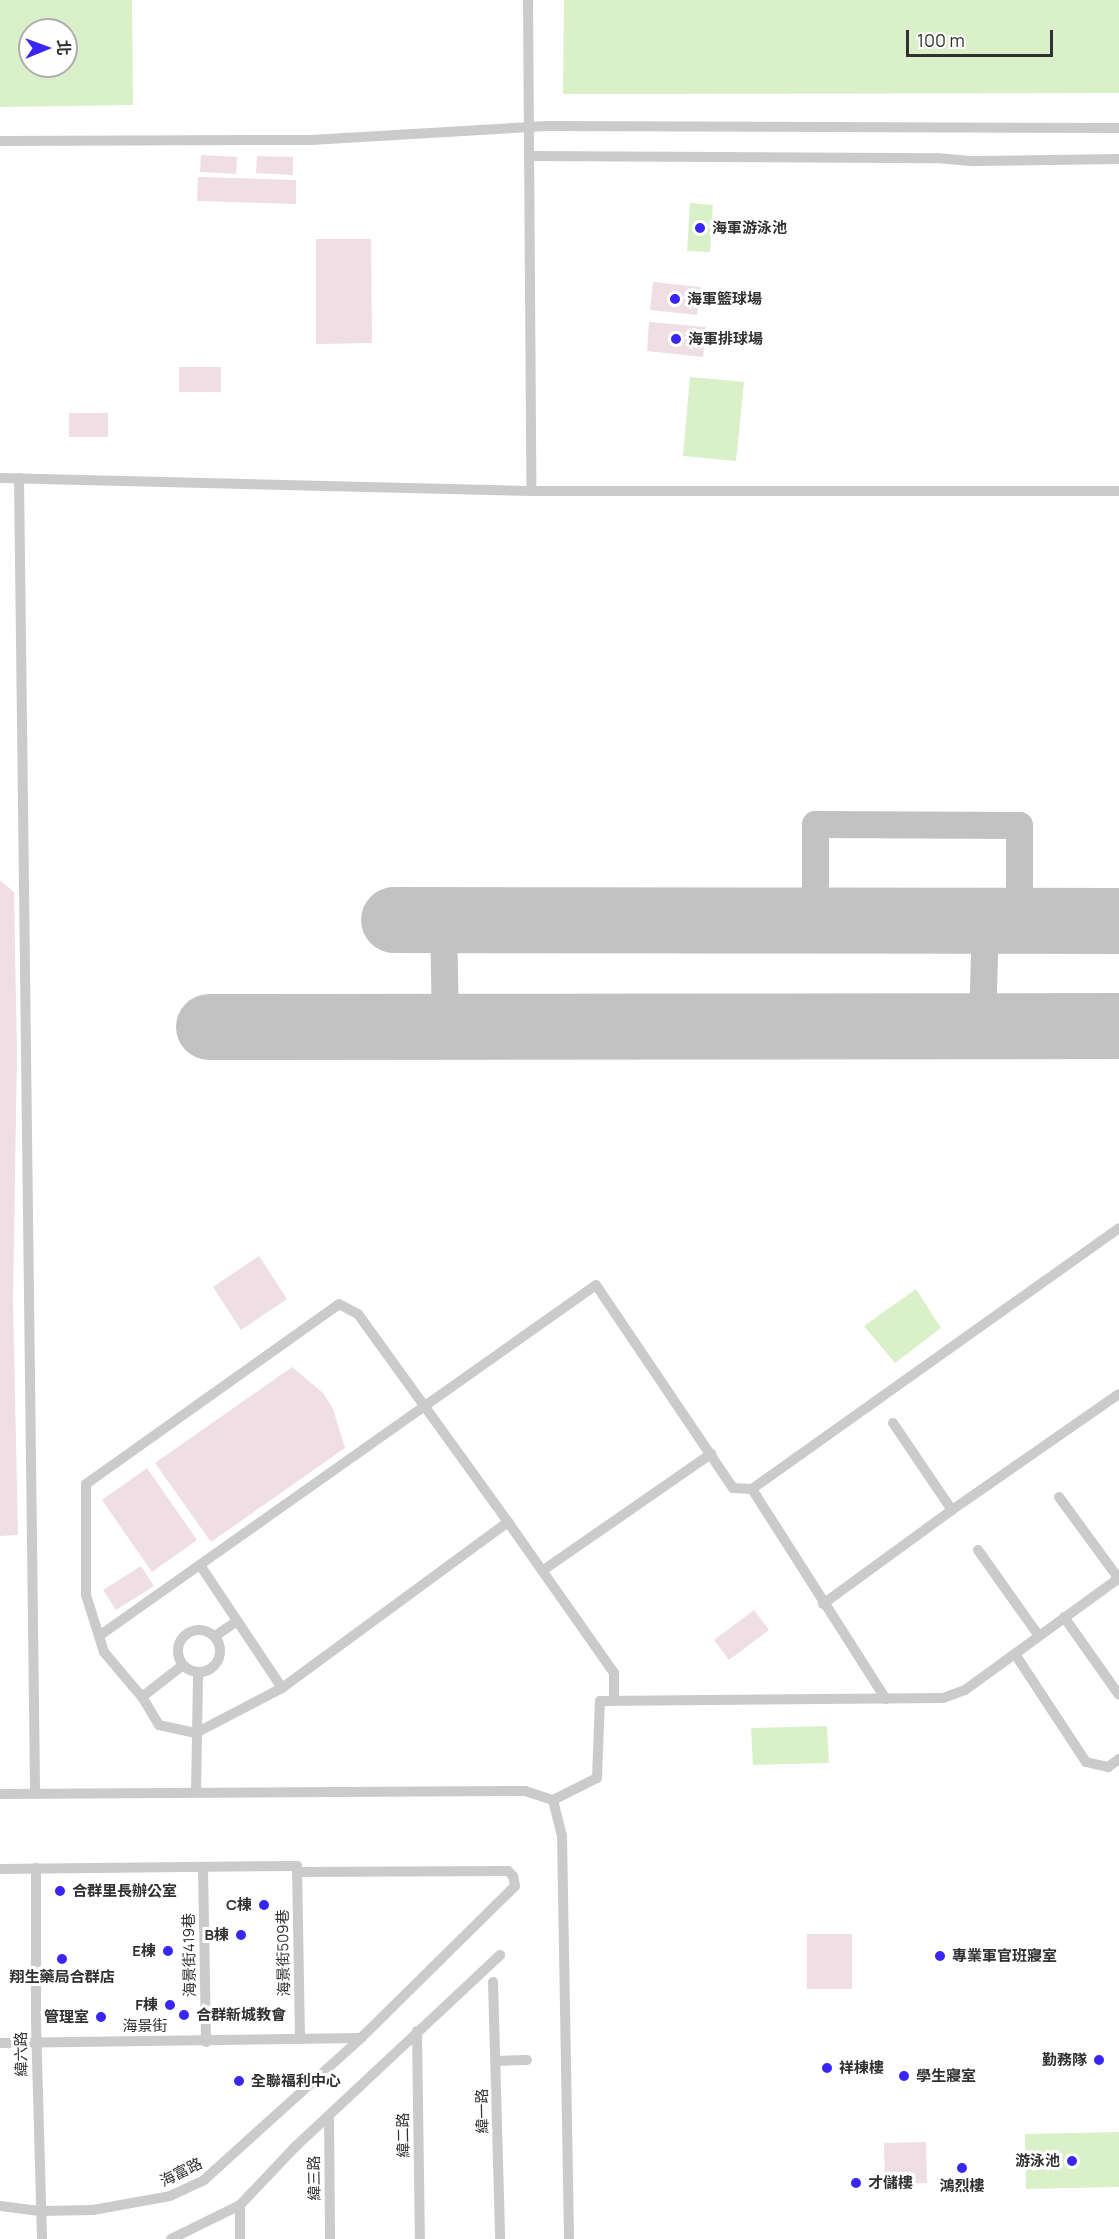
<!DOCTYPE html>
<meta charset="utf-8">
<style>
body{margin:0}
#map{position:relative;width:1119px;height:2239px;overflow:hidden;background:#fff;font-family:Manrope,"Noto Sans TC",sans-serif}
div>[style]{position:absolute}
.green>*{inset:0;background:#efdee4}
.water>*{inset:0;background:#daf0c9}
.taxiway>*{height:27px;margin:-13.5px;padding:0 13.5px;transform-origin:13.5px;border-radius:13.5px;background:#c2c2c2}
.runway>*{height:66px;margin:-33px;padding:0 33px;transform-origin:33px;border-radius:33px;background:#c2c2c2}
.minor>*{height:10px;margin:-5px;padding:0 5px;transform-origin:5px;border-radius:5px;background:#cbcbcb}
.minor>.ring{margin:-5px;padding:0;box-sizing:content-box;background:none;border:10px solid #cbcbcb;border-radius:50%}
.dots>*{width:16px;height:16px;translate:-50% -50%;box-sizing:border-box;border:3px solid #fff;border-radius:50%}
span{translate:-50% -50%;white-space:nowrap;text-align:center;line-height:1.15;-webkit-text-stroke:6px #fff;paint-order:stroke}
.poi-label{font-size:15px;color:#313131;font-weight:700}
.left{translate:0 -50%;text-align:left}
.right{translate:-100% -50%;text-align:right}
.street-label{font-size:15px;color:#313131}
.north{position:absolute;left:18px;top:18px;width:60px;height:60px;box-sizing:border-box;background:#fff;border:2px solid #adadad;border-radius:50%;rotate:89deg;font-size:16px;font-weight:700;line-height:24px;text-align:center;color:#313131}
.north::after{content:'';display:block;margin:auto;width:21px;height:27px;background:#3926f4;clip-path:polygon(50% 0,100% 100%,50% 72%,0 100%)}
.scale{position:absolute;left:906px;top:30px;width:147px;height:27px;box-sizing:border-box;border:3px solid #313131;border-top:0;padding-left:8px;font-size:18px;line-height:21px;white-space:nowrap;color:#313131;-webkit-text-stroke:4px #fff;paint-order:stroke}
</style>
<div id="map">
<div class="green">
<i style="clip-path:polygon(201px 155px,237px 157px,236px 174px,200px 172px)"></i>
<i style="clip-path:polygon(257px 156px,293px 157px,293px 175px,256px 173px)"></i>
<i style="clip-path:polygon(198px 177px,296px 180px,296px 204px,197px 201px)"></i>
<i style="clip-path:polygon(316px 239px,371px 239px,372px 343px,316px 344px)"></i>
<i style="clip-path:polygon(653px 282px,700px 287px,697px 315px,650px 310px)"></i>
<i style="clip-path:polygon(649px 322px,706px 327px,703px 357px,647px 351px)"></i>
<i style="clip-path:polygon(179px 367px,221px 367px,221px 392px,179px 392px)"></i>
<i style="clip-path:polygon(69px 413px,108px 413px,108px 437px,69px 437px)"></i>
<i style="clip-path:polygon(0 880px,14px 892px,17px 1055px,13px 1301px,18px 1535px,0 1536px)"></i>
<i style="clip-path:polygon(259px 1256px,287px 1299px,241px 1330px,213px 1287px)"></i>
<i style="clip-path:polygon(292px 1367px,323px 1393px,333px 1409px,345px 1448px,211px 1542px,155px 1463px)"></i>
<i style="clip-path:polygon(147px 1468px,197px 1540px,152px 1572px,102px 1500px)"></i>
<i style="clip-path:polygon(141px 1566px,154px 1586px,116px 1610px,103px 1590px)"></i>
<i style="clip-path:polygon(754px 1610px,769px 1630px,729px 1660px,714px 1640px)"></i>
<i style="clip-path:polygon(807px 1934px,852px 1934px,852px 1989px,807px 1989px)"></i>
<i style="clip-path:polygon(926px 2142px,927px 2183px,885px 2184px,884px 2143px)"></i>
</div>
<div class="water">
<i style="clip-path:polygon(evenodd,0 0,132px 0,133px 105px,0 107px,0 0,30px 30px,66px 30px,66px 66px,30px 66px,30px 30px)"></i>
<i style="clip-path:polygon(564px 0,1119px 0,1119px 93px,563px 94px)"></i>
<i style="clip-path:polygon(690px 203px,713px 205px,710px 252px,687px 251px)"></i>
<i style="clip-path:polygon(690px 377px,744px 382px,736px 461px,683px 456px)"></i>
<i style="clip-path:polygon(916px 1289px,941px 1328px,895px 1363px,864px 1326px)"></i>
<i style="clip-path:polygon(827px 1726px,829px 1763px,753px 1765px,751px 1728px)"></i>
<i style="clip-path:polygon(1119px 2132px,1119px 2187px,1026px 2189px,1025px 2134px)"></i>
</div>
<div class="taxiway">
<i style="left:443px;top:920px;width:107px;rotate:88.9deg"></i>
<i style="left:815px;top:920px;width:96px;rotate:-90deg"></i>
<i style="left:815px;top:824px;width:204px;rotate:0.3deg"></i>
<i style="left:1019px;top:825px;width:96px;rotate:90deg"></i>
<i style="left:982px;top:1026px;width:105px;rotate:-88.4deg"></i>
</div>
<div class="runway">
<i style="left:394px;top:920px;width:725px;rotate:0.08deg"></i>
<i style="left:209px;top:1027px;width:910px;rotate:-0.06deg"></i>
</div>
<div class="minor">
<i style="left:528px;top:0;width:491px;rotate:89.6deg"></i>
<i style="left:0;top:141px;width:311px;rotate:-0.2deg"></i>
<i style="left:311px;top:140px;width:236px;rotate:-3.4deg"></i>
<i style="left:547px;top:126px;width:572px;rotate:0.2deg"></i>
<i style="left:529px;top:156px;width:407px;rotate:0.3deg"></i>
<i style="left:936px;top:158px;width:38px;rotate:5deg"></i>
<i style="left:974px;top:161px;width:145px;rotate:-0.8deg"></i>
<i style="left:0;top:478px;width:531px;rotate:1.4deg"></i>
<i style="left:531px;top:491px;width:588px"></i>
<i style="left:19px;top:478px;width:1316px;rotate:89.3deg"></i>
<i style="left:893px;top:1423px;width:105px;rotate:55.9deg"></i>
<i style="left:752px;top:1489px;width:450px;rotate:-35.4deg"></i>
<i style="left:1059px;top:1497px;width:102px;rotate:53.8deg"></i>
<i style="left:508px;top:1522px;width:280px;rotate:143.7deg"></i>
<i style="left:282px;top:1688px;width:97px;rotate:152.4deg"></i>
<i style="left:196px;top:1733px;width:38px;rotate:-168deg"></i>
<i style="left:159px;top:1725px;width:33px;rotate:-121deg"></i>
<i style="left:142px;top:1697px;width:59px;rotate:-130.2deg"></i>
<i style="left:104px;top:1652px;width:60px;rotate:-107.5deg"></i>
<i style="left:86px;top:1595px;width:111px;rotate:-90deg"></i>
<i style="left:86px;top:1484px;width:310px;rotate:-35.4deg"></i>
<i style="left:339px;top:1304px;width:21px;rotate:28deg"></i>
<i style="left:358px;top:1314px;width:256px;rotate:54.2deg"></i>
<i style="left:508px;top:1522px;width:184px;rotate:54.9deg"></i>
<i style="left:614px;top:1673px;width:28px;rotate:90deg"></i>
<i style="left:978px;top:1550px;width:105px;rotate:54.7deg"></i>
<i style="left:200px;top:1565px;width:148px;rotate:56.3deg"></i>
<i style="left:542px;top:1571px;width:206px;rotate:-34.7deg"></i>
<i style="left:823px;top:1604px;width:160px;rotate:-36.1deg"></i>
<i style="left:952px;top:1510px;width:203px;rotate:-34.8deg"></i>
<i style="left:1064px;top:1617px;width:95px;rotate:54.8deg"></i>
<i class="ring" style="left:178px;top:1630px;width:32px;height:32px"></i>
<i style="left:99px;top:1636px;width:608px;rotate:-35.23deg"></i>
<i style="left:596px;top:1285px;width:245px;rotate:56deg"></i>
<i style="left:733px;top:1488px;width:19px;rotate:3deg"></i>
<i style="left:752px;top:1489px;width:249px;rotate:57.5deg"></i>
<i style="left:215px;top:1636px;width:27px;rotate:-34deg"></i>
<i style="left:1015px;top:1654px;width:129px;rotate:56.7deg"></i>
<i style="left:1086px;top:1762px;width:23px;rotate:13deg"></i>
<i style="left:1108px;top:1767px;width:14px;rotate:-36deg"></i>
<i style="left:142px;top:1697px;width:52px;rotate:-38deg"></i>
<i style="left:196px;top:1792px;width:119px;rotate:-89deg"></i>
<i style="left:0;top:1794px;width:525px;rotate:-0.33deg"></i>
<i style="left:525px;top:1791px;width:29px;rotate:18deg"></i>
<i style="left:553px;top:1800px;width:37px;rotate:76deg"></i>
<i style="left:562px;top:1836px;width:403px;rotate:89deg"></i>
<i style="left:553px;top:1800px;width:49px;rotate:-26.6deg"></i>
<i style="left:597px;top:1778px;width:77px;rotate:-87.8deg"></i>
<i style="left:600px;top:1701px;width:343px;rotate:-0.5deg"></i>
<i style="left:943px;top:1698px;width:23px;rotate:-20deg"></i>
<i style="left:965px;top:1690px;width:190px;rotate:-36deg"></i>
<i style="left:203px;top:1867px;width:175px;rotate:89deg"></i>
<i style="left:36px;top:1868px;width:155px;rotate:90deg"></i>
<i style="left:36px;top:2023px;width:216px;rotate:88.4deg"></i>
<i style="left:0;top:1869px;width:297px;rotate:-0.6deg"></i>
<i style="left:297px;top:1866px;width:173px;rotate:89deg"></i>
<i style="left:493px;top:1982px;width:257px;rotate:88.4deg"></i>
<i style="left:417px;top:2031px;width:208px;rotate:89.2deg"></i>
<i style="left:0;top:2043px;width:361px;rotate:-0.8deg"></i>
<i style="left:496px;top:2061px;width:31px;rotate:-2deg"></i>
<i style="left:329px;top:2117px;width:122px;rotate:89.5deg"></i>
<i style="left:240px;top:2205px;width:34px;rotate:90deg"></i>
<i style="left:0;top:2206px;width:40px;rotate:7.1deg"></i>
<i style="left:40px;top:2211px;width:53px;rotate:-1.1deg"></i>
<i style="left:93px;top:2210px;width:78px;rotate:-10.3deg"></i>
<i style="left:170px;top:2196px;width:38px;rotate:-25deg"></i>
<i style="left:204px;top:2180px;width:212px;rotate:-42.1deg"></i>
<i style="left:361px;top:2038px;width:216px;rotate:-44.6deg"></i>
<i style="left:515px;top:1886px;width:10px;rotate:-101deg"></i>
<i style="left:513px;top:1876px;width:7px;rotate:-135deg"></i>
<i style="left:508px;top:1871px;width:211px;rotate:179.7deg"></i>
<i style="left:171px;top:2239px;width:77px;rotate:-26.2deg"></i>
<i style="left:240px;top:2205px;width:80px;rotate:-46.5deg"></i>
<i style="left:295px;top:2147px;width:281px;rotate:-43.1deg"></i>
</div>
<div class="dots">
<i style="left:700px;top:228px;background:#3926f4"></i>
<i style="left:675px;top:299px;background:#3926f4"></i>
<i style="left:676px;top:339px;background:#3926f4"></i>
<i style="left:60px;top:1891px;background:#3926f4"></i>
<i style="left:264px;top:1905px;background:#3926f4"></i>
<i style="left:241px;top:1935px;background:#3926f4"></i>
<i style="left:168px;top:1951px;background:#3926f4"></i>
<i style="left:940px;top:1956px;background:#3926f4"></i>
<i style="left:62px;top:1959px;background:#3926f4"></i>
<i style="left:170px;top:2005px;background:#3926f4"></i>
<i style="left:184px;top:2015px;background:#3926f4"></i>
<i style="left:101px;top:2017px;background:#3926f4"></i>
<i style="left:1099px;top:2060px;background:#3926f4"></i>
<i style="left:827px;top:2068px;background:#3926f4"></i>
<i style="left:904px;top:2076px;background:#3926f4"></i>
<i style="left:239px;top:2081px;background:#3926f4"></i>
<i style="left:1072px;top:2161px;background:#3926f4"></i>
<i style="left:962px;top:2168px;background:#3926f4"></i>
<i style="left:856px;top:2183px;background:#3926f4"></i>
</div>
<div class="poi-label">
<span class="left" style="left:712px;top:228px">海軍游泳池</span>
<span class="left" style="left:687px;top:299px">海軍籃球場</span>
<span class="left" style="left:688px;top:339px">海軍排球場</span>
<span class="left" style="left:72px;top:1891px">合群里長辦公室</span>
<span class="right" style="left:252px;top:1905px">C棟</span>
<span class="right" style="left:229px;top:1935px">B棟</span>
<span class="right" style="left:156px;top:1951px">E棟</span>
<span class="left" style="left:952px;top:1956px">專業軍官班寢室</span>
<span style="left:62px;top:1977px">翔生藥局合群店</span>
<span class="right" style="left:158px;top:2005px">F棟</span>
<span class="left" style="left:196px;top:2015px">合群新城教會</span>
<span class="right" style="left:89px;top:2017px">管理室</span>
<span class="right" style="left:1087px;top:2060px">勤務隊</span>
<span class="left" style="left:839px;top:2068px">祥棟樓</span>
<span class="left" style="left:916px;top:2076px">學生寢室</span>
<span class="left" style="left:251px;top:2081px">全聯福利中心</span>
<span class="right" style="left:1060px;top:2161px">游泳池</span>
<span class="left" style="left:868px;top:2183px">才儲樓</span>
<span style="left:962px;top:2186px">鴻烈樓</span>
</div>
<div class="street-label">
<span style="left:283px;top:1953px;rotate:-91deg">海景街509巷</span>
<span style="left:189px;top:1955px;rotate:-91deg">海景街419巷</span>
<span style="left:145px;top:2026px">海景街</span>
<span style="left:21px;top:2054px;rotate:-91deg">緯六路</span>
<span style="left:482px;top:2111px;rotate:-91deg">緯一路</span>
<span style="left:403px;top:2135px;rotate:-91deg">緯二路</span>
<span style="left:181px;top:2172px;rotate:-26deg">海富路</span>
<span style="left:314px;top:2178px;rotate:-91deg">緯三路</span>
</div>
<div class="north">北</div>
<div class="scale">100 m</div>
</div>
